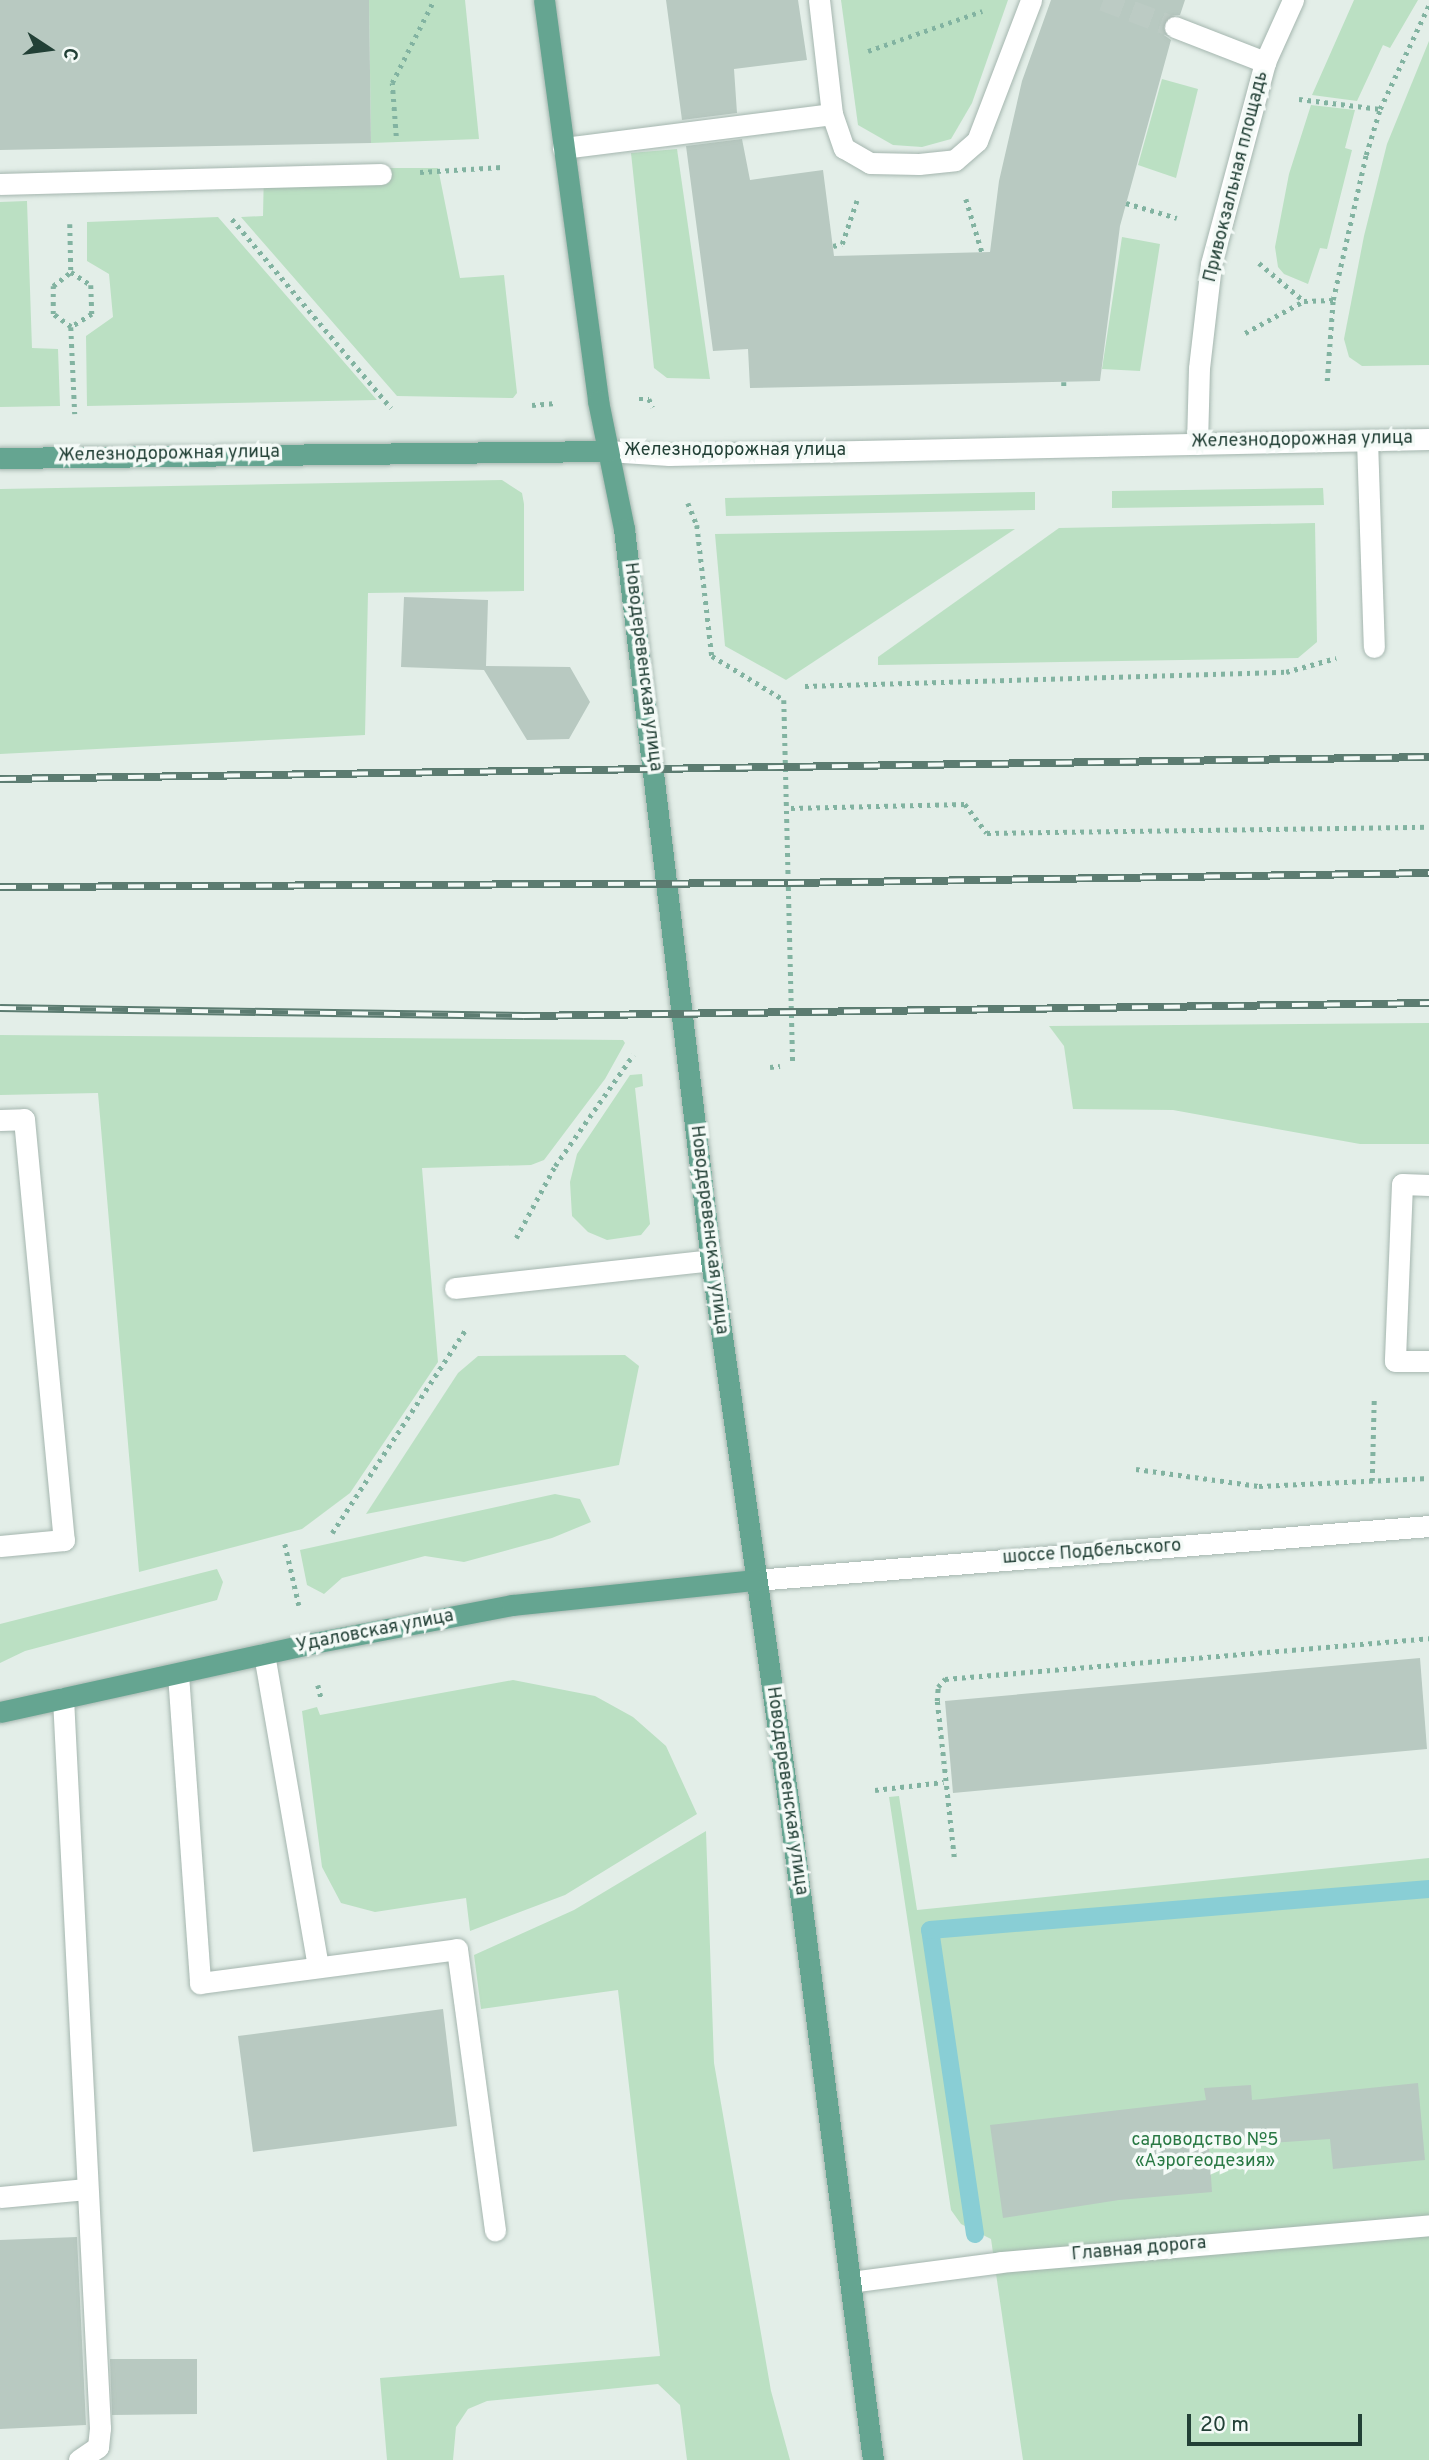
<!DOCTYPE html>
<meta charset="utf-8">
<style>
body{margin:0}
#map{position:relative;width:1429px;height:2460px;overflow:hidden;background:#e3eee8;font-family:Overpass,sans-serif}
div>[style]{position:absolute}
.green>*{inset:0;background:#bbe0c3}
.stream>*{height:18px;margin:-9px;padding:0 9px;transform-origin:9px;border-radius:9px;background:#89ced5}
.building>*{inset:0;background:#b8c9c1}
.minor-tunnel>*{height:21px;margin-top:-10.5px;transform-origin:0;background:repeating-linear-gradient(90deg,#bccbc4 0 21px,transparent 0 31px)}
.path>*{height:4.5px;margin-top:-2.25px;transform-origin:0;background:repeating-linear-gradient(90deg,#82b3a1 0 3.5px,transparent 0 8.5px)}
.roads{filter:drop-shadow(0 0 2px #a5b6af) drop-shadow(0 0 2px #a5b6af)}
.minor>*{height:21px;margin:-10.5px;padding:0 10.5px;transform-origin:10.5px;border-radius:10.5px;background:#fff}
.major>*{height:21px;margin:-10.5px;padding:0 10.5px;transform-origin:10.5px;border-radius:10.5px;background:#65a591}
.rail>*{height:8px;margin-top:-4px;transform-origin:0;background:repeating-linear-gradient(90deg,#f4faf7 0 16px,#5c7c71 0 32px);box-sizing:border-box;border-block:2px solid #5c7c71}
span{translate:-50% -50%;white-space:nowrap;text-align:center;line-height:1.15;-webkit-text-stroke:7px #f4faf7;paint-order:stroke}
.street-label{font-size:18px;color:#224036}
.park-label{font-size:18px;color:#297944}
.north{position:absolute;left:14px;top:14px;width:70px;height:70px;-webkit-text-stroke:5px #f4faf7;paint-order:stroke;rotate:103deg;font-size:19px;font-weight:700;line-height:28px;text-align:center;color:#224036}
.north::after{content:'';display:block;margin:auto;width:24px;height:32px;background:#224036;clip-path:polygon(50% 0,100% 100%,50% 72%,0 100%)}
.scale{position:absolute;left:1187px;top:2414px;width:175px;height:32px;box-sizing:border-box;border:4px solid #224036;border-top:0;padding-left:9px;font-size:21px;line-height:24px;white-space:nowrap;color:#224036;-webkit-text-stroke:5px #f4faf7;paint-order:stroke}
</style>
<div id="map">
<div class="green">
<i style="clip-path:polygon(369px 0,465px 0,479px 139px,371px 143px)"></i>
<i style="clip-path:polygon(841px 0,1008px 0,972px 103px,951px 139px,922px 147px,893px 145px,858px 125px)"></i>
<i style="clip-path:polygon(1354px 0,1418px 0,1390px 48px,1383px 45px,1357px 101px,1312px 95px)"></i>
<i style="clip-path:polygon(1429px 41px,1429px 365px,1362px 366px,1349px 357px,1344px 339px,1364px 236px,1387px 144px)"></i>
<i style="clip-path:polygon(1162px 79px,1198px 89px,1176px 178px,1138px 165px)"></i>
<i style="clip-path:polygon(1311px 105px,1355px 110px,1345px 148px,1352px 150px,1327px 249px,1320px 248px,1308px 284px,1284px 274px,1278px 267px,1275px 247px,1289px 174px)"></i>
<i style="clip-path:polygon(677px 149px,710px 379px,667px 378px,654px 368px,631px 153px)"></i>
<i style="clip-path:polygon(264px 168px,438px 168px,460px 278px,504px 275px,517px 393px,513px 398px,397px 396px,241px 217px,263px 216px)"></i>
<i style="clip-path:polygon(27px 201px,32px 348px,58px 349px,60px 406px,0 407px,0 202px)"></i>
<i style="clip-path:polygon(218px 217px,377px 400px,87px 406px,86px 336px,113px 317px,109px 274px,87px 261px,87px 222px)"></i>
<i style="clip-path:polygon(1122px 237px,1160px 244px,1140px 371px,1102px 369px)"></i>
<i style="clip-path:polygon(502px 480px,522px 493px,524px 504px,524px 591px,368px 593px,365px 735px,0 754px,0 489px)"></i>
<i style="clip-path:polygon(1323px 488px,1324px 505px,1112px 508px,1112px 491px)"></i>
<i style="clip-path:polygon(1035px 492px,1035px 510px,726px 516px,725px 498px)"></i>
<i style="clip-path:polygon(1315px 523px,1317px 642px,1298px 658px,878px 665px,878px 657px,1059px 528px)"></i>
<i style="clip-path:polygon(1015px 529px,786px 680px,725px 646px,715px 534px)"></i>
<i style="clip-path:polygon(1429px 1023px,1429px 1144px,1360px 1144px,1173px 1110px,1073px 1109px,1064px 1046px,1049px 1026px)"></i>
<i style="clip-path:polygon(0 1035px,623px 1040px,625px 1043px,605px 1079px,544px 1160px,531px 1165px,422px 1168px,438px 1362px,350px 1493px,302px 1529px,139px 1572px,98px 1093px,0 1095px)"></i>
<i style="clip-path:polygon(642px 1074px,643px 1086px,635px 1088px,650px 1224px,641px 1235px,607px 1240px,588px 1232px,572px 1216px,570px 1182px,577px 1154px,630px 1075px)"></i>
<i style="clip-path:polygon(625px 1355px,639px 1366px,619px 1465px,366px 1514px,458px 1373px,478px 1356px)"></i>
<i style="clip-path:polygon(555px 1494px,580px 1499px,591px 1522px,552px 1538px,464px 1562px,425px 1556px,342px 1578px,324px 1594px,307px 1585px,300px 1550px)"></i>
<i style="clip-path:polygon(217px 1569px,223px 1582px,217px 1600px,25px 1651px,0 1663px,0 1624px)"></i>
<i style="clip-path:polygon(513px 1680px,595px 1696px,633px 1717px,666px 1746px,697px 1814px,565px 1895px,470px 1931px,466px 1898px,375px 1912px,341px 1903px,322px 1867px,302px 1711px,317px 1707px,320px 1715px)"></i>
<i style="clip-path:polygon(899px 1796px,917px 1910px,1429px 1858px,1429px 2460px,1023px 2460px,991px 2239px,961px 2224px,951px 2210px,889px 1797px)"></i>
<i style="clip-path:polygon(706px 1831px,714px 2063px,771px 2391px,790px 2460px,687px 2460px,680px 2405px,658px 2384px,487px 2401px,468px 2409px,456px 2427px,453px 2460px,387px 2460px,380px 2378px,660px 2356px,618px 1990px,481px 2009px,474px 1955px,574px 1910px)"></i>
</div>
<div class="stream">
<i style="left:975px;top:2234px;width:307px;rotate:-98.4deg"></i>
<i style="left:930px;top:1930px;width:501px;rotate:-4.7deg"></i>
</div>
<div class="building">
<i style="clip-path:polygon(0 0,369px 0,371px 143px,0 150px)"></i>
<i style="clip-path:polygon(666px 0,798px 0,807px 60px,734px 69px,737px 113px,682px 120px)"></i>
<i style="clip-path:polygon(1051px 0,1185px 0,1180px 15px,1167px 16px,1163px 23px,1164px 35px,1171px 40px,1120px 226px,1100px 381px,750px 388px,748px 349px,713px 351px,686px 146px,742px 139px,750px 180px,823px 170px,834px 256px,990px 252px,999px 181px,1022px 81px)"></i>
<i style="clip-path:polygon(404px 597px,488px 600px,486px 666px,570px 667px,590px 702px,569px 739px,527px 740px,484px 670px,401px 667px)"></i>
<i style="clip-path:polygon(1420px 1658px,1427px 1749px,953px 1793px,945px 1701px)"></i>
<i style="clip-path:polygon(443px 2009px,457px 2126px,253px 2152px,238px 2036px)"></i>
<i style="clip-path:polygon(1418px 2083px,1425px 2160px,1333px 2169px,1330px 2139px,1209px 2147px,1212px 2192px,1119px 2200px,1003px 2218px,990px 2125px,1206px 2100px,1204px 2088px,1251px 2085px,1252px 2100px)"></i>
<i style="clip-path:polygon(77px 2237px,86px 2425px,0 2429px,0 2240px)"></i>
<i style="clip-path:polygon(110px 2359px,197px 2359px,197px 2414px,112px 2415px)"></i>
</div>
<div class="minor-tunnel">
<i style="left:1103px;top:0;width:77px;rotate:20.6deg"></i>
</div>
<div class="path">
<i style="left:868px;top:51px;width:121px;rotate:-19.3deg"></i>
<i style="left:1299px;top:99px;width:82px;rotate:7deg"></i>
<i style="left:396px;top:136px;width:53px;rotate:-94.3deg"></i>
<i style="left:392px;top:83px;width:93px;rotate:-63.2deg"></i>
<i style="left:420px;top:172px;width:82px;rotate:-3.5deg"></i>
<i style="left:966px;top:199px;width:55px;rotate:73.2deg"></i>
<i style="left:1126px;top:203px;width:53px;rotate:16.4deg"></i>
<i style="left:232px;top:219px;width:247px;rotate:49.9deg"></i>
<i style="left:70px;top:224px;width:48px;rotate:88.8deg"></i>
<i style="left:833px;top:246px;width:9px;rotate:-13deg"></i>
<i style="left:842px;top:244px;width:46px;rotate:-71.2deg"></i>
<i style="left:1259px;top:263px;width:59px;rotate:40.2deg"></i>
<i style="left:71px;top:272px;width:24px;rotate:33deg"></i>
<i style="left:91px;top:285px;width:29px;rotate:88deg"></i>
<i style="left:92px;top:314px;width:25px;rotate:148deg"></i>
<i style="left:71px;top:327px;width:22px;rotate:-144deg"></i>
<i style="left:53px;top:314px;width:28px;rotate:-90deg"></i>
<i style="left:53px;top:286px;width:23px;rotate:-38deg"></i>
<i style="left:71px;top:327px;width:87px;rotate:87.4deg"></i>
<i style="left:1245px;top:333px;width:67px;rotate:-28.5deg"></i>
<i style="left:1304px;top:301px;width:29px;rotate:-2deg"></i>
<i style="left:1327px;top:381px;width:81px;rotate:-85.8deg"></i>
<i style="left:1333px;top:300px;width:149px;rotate:-77.2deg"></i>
<i style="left:1366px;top:155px;width:48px;rotate:-73.1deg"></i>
<i style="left:1380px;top:109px;width:115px;rotate:-64.8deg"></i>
<i style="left:1064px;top:382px;width:8px;rotate:90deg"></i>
<i style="left:639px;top:399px;width:10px"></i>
<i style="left:649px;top:399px;width:9px;rotate:63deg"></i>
<i style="left:532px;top:405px;width:24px;rotate:-5deg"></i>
<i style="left:688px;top:503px;width:24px;rotate:68deg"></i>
<i style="left:697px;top:525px;width:132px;rotate:83.5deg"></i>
<i style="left:712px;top:656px;width:84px;rotate:31.4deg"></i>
<i style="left:784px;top:700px;width:365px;rotate:88.6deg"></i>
<i style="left:805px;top:686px;width:481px;rotate:-1.7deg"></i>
<i style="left:1286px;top:672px;width:52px;rotate:-15.6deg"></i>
<i style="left:791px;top:808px;width:174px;rotate:-1.3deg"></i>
<i style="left:965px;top:804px;width:36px;rotate:53deg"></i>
<i style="left:987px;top:833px;width:442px;rotate:-0.8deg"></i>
<i style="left:770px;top:1067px;width:10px;rotate:-6deg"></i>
<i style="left:516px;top:1238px;width:82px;rotate:-61.6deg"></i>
<i style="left:555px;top:1166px;width:136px;rotate:-54.9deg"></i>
<i style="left:1136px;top:1469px;width:124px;rotate:7.9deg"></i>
<i style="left:1259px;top:1486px;width:170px;rotate:-2.7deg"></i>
<i style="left:1372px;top:1481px;width:84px;rotate:-88.6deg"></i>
<i style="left:332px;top:1533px;width:244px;rotate:-56.7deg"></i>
<i style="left:285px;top:1544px;width:63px;rotate:77.1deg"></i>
<i style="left:318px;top:1685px;width:16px;rotate:76deg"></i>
<i style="left:875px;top:1790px;width:69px;rotate:-6.6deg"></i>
<i style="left:954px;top:1857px;width:157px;rotate:-96.2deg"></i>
<i style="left:937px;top:1701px;width:14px;rotate:-86deg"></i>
<i style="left:938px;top:1687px;width:11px;rotate:-49deg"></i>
<i style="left:945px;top:1679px;width:486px;rotate:-4.8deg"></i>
</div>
<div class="roads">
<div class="minor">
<i style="left:819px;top:0;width:115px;rotate:83.5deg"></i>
<i style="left:832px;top:114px;width:36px;rotate:71deg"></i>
<i style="left:844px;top:148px;width:30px;rotate:30deg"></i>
<i style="left:870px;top:163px;width:49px;rotate:1.2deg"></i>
<i style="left:919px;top:164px;width:36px;rotate:-6deg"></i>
<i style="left:955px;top:160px;width:29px;rotate:-41deg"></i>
<i style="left:977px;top:141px;width:151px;rotate:-69deg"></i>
<i style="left:1175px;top:27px;width:97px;rotate:21.3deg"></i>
<i style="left:563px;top:148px;width:271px;rotate:-7.2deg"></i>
<i style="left:0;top:184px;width:381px;rotate:-1.5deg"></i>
<i style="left:1367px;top:440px;width:207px;rotate:88.1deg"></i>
<i style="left:1197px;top:444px;width:76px;rotate:-88.5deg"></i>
<i style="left:1199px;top:368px;width:105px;rotate:-83.4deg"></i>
<i style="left:1211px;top:264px;width:209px;rotate:-75deg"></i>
<i style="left:1265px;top:62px;width:68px;rotate:-65.7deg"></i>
<i style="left:608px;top:451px;width:61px;rotate:3.8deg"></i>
<i style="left:669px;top:455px;width:760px;rotate:-1.21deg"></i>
<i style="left:0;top:1120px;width:24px;rotate:-2deg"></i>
<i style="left:24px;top:1119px;width:423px;rotate:84.6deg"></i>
<i style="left:64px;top:1540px;width:64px;rotate:174.6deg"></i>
<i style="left:1429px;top:1185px;width:27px;rotate:-178deg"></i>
<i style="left:1402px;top:1184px;width:177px;rotate:92.3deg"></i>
<i style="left:1395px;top:1361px;width:34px"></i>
<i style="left:455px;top:1288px;width:258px;rotate:-6.2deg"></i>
<i style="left:755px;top:1580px;width:676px;rotate:-4.58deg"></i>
<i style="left:264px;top:1654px;width:317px;rotate:80.2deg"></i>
<i style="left:178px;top:1674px;width:310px;rotate:85.9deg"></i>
<i style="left:200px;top:1983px;width:259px;rotate:-7.5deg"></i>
<i style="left:457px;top:1949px;width:284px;rotate:82.3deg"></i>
<i style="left:63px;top:1698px;width:731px;rotate:87.1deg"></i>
<i style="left:100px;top:2428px;width:19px;rotate:96deg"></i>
<i style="left:98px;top:2447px;width:23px;rotate:146deg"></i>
<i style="left:0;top:2197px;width:87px;rotate:-5.3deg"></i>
<i style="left:850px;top:2282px;width:152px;rotate:-7.5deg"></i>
<i style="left:1001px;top:2262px;width:430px;rotate:-4.9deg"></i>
</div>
<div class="major">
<i style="left:544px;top:0;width:405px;rotate:82.3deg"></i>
<i style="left:598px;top:401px;width:131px;rotate:78.5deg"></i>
<i style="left:624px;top:529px;width:736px;rotate:83.21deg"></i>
<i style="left:711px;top:1260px;width:553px;rotate:81.88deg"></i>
<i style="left:789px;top:1807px;width:658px;rotate:82.67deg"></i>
<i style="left:0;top:458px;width:608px;rotate:-0.66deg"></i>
<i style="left:0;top:1712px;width:315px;rotate:-12.4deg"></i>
<i style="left:308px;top:1644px;width:208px;rotate:-10.8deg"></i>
<i style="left:512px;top:1605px;width:244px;rotate:-5.9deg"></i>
</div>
</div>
<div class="rail">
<i style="left:0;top:779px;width:1429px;rotate:-0.88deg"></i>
<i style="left:0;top:887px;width:788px;rotate:-0.29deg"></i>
<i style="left:788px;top:883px;width:641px;rotate:-0.89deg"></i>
<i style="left:0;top:1008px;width:524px;rotate:0.87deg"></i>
<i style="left:524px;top:1016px;width:905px;rotate:-0.82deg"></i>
</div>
<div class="street-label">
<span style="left:1237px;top:177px;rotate:-76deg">Привокзальная площадь</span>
<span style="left:1302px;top:441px;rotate:-1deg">Железнодорожная улица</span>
<span style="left:735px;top:451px">Железнодорожная улица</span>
<span style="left:169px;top:455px;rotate:-1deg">Железнодорожная улица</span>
<span style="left:642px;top:667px;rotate:83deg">Новодеревенская улица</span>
<span style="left:708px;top:1230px;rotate:83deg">Новодеревенская улица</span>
<span style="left:1092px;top:1553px;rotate:-4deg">шоссе Подбельского</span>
<span style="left:375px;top:1632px;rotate:-11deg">Удаловская улица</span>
<span style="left:786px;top:1791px;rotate:82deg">Новодеревенская улица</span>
<span style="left:1139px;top:2250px;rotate:-5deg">Главная дорога</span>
</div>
<div class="park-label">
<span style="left:1205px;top:2152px">садоводство №5<br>«Аэрогеодезия»</span>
</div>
<div class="north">С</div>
<div class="scale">20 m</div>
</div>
